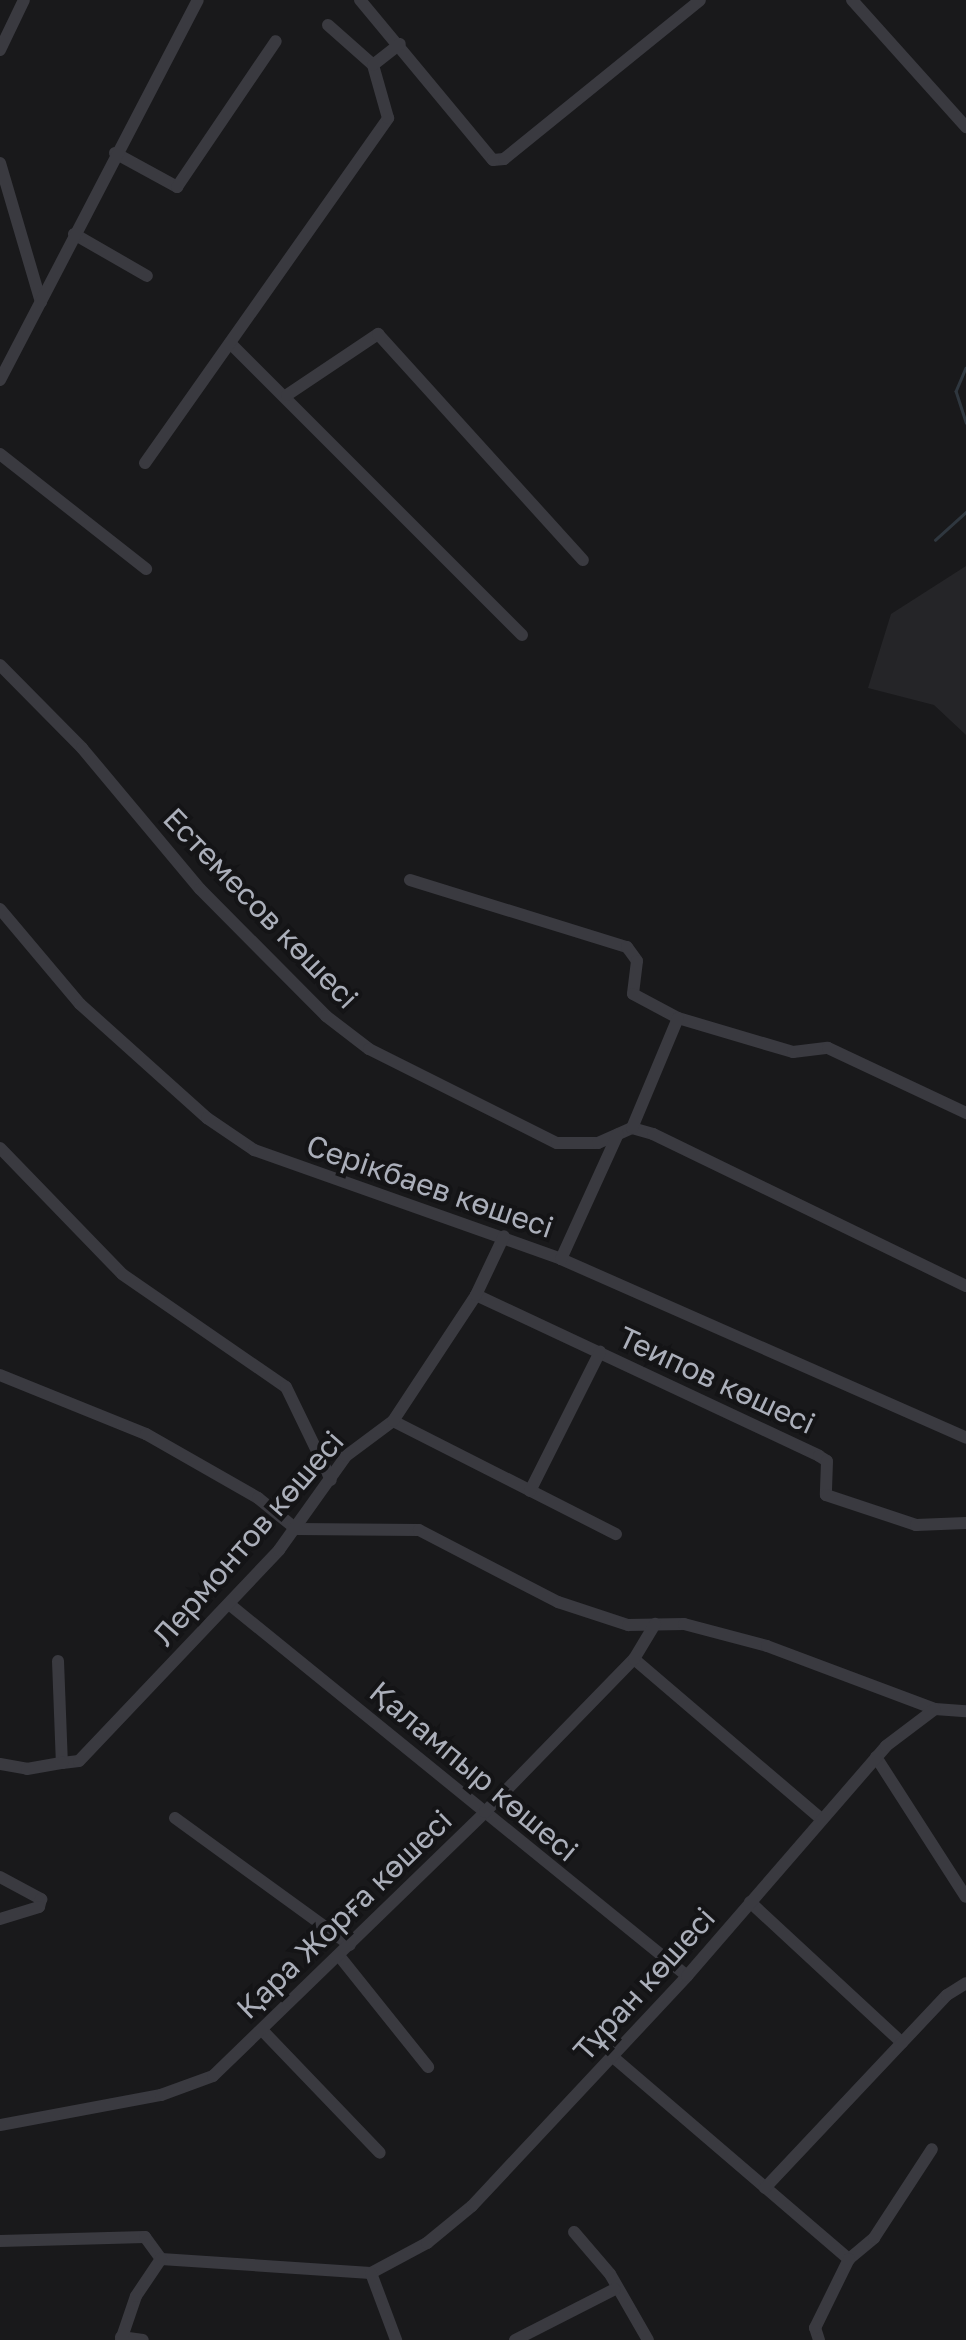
<!DOCTYPE html>
<meta charset="utf-8">
<style>
body{margin:0}
#map{position:relative;width:966px;height:2340px;overflow:hidden;background:#19191b;font-family:"Golos Text",sans-serif}
div>[style]{position:absolute}
.built>*{inset:0;background:#252528}
.stream>*{height:2.5px;margin:-1.25px;padding:0 1.25px;transform-origin:1.25px;border-radius:1.25px;background:#2f373f}
.minor>*{height:12px;margin:-6px;padding:0 6px;transform-origin:6px;border-radius:6px;background:#3a3a40}
span{translate:-50% -50%;white-space:nowrap;text-align:center;line-height:1.15;-webkit-text-stroke:8px #141416;paint-order:stroke}
.street-label{font-size:30px;color:#abafba}
</style>
<div id="map">
<div class="built">
<i style="clip-path:polygon(966px 566px,966px 735px,934px 705px,868px 688px,891px 614px)"></i>
</div>
<div class="stream">
<i style="left:966px;top:368px;width:25px;rotate:113deg"></i>
<i style="left:956px;top:391px;width:33px;rotate:72deg"></i>
<i style="left:935px;top:540px;width:42px;rotate:-42.1deg"></i>
</div>
<div class="minor">
<i style="left:360px;top:0;width:208px;rotate:50.3deg"></i>
<i style="left:493px;top:160px;width:11px;rotate:-5deg"></i>
<i style="left:504px;top:159px;width:252px;rotate:-39deg"></i>
<i style="left:852px;top:0;width:171px;rotate:48.1deg"></i>
<i style="left:328px;top:25px;width:60px;rotate:41.6deg"></i>
<i style="left:0;top:50px;width:55px;rotate:-64.4deg"></i>
<i style="left:115px;top:153px;width:71px;rotate:28.7deg"></i>
<i style="left:177px;top:187px;width:176px;rotate:-55.9deg"></i>
<i style="left:0;top:163px;width:145px;rotate:73.6deg"></i>
<i style="left:74px;top:234px;width:84px;rotate:29.9deg"></i>
<i style="left:230px;top:343px;width:413px;rotate:45deg"></i>
<i style="left:0;top:380px;width:428px;rotate:-62.5deg"></i>
<i style="left:287px;top:395px;width:110px;rotate:-33.8deg"></i>
<i style="left:378px;top:334px;width:305px;rotate:47.8deg"></i>
<i style="left:0;top:454px;width:186px;rotate:38.2deg"></i>
<i style="left:145px;top:463px;width:422px;rotate:-54.8deg"></i>
<i style="left:388px;top:118px;width:55px;rotate:-105.8deg"></i>
<i style="left:373px;top:65px;width:34px;rotate:-38deg"></i>
<i style="left:0;top:665px;width:117px;rotate:45.3deg"></i>
<i style="left:82px;top:748px;width:184px;rotate:50.1deg"></i>
<i style="left:200px;top:889px;width:179px;rotate:45.2deg"></i>
<i style="left:326px;top:1016px;width:54px;rotate:37.5deg"></i>
<i style="left:369px;top:1049px;width:210px;rotate:26.6deg"></i>
<i style="left:557px;top:1143px;width:41px"></i>
<i style="left:598px;top:1143px;width:37px;rotate:-24deg"></i>
<i style="left:632px;top:1128px;width:22px;rotate:16deg"></i>
<i style="left:653px;top:1134px;width:348px;rotate:25.9deg"></i>
<i style="left:410px;top:880px;width:227px;rotate:17.2deg"></i>
<i style="left:627px;top:947px;width:17px;rotate:54deg"></i>
<i style="left:637px;top:961px;width:33px;rotate:97deg"></i>
<i style="left:633px;top:994px;width:51px;rotate:28.1deg"></i>
<i style="left:678px;top:1018px;width:120px;rotate:16.5deg"></i>
<i style="left:793px;top:1052px;width:35px;rotate:-7deg"></i>
<i style="left:828px;top:1048px;width:153px;rotate:25.2deg"></i>
<i style="left:0;top:909px;width:124px;rotate:49.9deg"></i>
<i style="left:80px;top:1004px;width:171px;rotate:41.9deg"></i>
<i style="left:207px;top:1118px;width:57px;rotate:34.2deg"></i>
<i style="left:254px;top:1150px;width:326px;rotate:19.5deg"></i>
<i style="left:561px;top:1259px;width:443px;rotate:23.8deg"></i>
<i style="left:632px;top:1128px;width:119px;rotate:-67.3deg"></i>
<i style="left:0;top:1148px;width:175px;rotate:45.9deg"></i>
<i style="left:122px;top:1274px;width:199px;rotate:34.6deg"></i>
<i style="left:286px;top:1387px;width:103px;rotate:64.2deg"></i>
<i style="left:561px;top:1259px;width:137px;rotate:-65.5deg"></i>
<i style="left:476px;top:1295px;width:379px;rotate:25.1deg"></i>
<i style="left:819px;top:1456px;width:9px;rotate:32deg"></i>
<i style="left:827px;top:1461px;width:34px;rotate:92deg"></i>
<i style="left:826px;top:1495px;width:95px;rotate:18.4deg"></i>
<i style="left:916px;top:1525px;width:50px;rotate:-2.3deg"></i>
<i style="left:0;top:1375px;width:157px;rotate:22deg"></i>
<i style="left:146px;top:1434px;width:129px;rotate:29.7deg"></i>
<i style="left:258px;top:1498px;width:49px;rotate:39.2deg"></i>
<i style="left:296px;top:1529px;width:123px;rotate:0.5deg"></i>
<i style="left:419px;top:1530px;width:157px;rotate:27.4deg"></i>
<i style="left:558px;top:1602px;width:74px;rotate:18.2deg"></i>
<i style="left:628px;top:1625px;width:56px;rotate:-1deg"></i>
<i style="left:684px;top:1624px;width:86px;rotate:14.8deg"></i>
<i style="left:767px;top:1646px;width:179px;rotate:20.6deg"></i>
<i style="left:935px;top:1709px;width:31px;rotate:4deg"></i>
<i style="left:393px;top:1421px;width:250px;rotate:26.9deg"></i>
<i style="left:530px;top:1491px;width:156px;rotate:-63.3deg"></i>
<i style="left:229px;top:1604px;width:590px;rotate:39.08deg"></i>
<i style="left:634px;top:1659px;width:245px;rotate:40.5deg"></i>
<i style="left:58px;top:1661px;width:102px;rotate:87.8deg"></i>
<i style="left:62px;top:1763px;width:17px;rotate:-7deg"></i>
<i style="left:79px;top:1761px;width:291px;rotate:-46.5deg"></i>
<i style="left:279px;top:1550px;width:115px;rotate:-54.5deg"></i>
<i style="left:346px;top:1456px;width:59px;rotate:-36.7deg"></i>
<i style="left:393px;top:1421px;width:151px;rotate:-56.6deg"></i>
<i style="left:476px;top:1295px;width:65px;rotate:-64.6deg"></i>
<i style="left:876px;top:1757px;width:166px;rotate:57.3deg"></i>
<i style="left:0;top:1764px;width:27px;rotate:10deg"></i>
<i style="left:27px;top:1769px;width:36px;rotate:-10deg"></i>
<i style="left:175px;top:1818px;width:216px;rotate:36deg"></i>
<i style="left:0;top:1877px;width:47px;rotate:28.2deg"></i>
<i style="left:41px;top:1899px;width:8px;rotate:104deg"></i>
<i style="left:39px;top:1907px;width:41px;rotate:162.9deg"></i>
<i style="left:750px;top:1902px;width:207px;rotate:42.8deg"></i>
<i style="left:340px;top:1957px;width:141px;rotate:51.3deg"></i>
<i style="left:262px;top:2030px;width:170px;rotate:46.2deg"></i>
<i style="left:613px;top:2057px;width:311px;rotate:40.6deg"></i>
<i style="left:0;top:2125px;width:164px;rotate:-10.6deg"></i>
<i style="left:161px;top:2095px;width:55px;rotate:-20.1deg"></i>
<i style="left:213px;top:2076px;width:379px;rotate:-44.1deg"></i>
<i style="left:485px;top:1812px;width:214px;rotate:-45.8deg"></i>
<i style="left:634px;top:1659px;width:41px;rotate:-59deg"></i>
<i style="left:765px;top:2188px;width:265px;rotate:-46.7deg"></i>
<i style="left:947px;top:1995px;width:22px;rotate:-32deg"></i>
<i style="left:574px;top:2232px;width:55px;rotate:49.4deg"></i>
<i style="left:610px;top:2274px;width:76px;rotate:60.1deg"></i>
<i style="left:0;top:2241px;width:145px;rotate:-1.6deg"></i>
<i style="left:145px;top:2237px;width:27px;rotate:54deg"></i>
<i style="left:161px;top:2259px;width:210px;rotate:3.8deg"></i>
<i style="left:849px;top:2259px;width:33px;rotate:-40deg"></i>
<i style="left:874px;top:2238px;width:106px;rotate:-56.9deg"></i>
<i style="left:371px;top:2273px;width:64px;rotate:-28.2deg"></i>
<i style="left:427px;top:2243px;width:58px;rotate:-39.4deg"></i>
<i style="left:472px;top:2206px;width:315px;rotate:-46.9deg"></i>
<i style="left:687px;top:1976px;width:304px;rotate:-49.1deg"></i>
<i style="left:886px;top:1746px;width:61px;rotate:-37.1deg"></i>
<i style="left:371px;top:2273px;width:72px;rotate:69.5deg"></i>
<i style="left:121px;top:2337px;width:22px;rotate:8deg"></i>
<i style="left:121px;top:2340px;width:46px;rotate:-71.2deg"></i>
<i style="left:136px;top:2296px;width:45px;rotate:-56deg"></i>
<i style="left:515px;top:2340px;width:112px;rotate:-27deg"></i>
<i style="left:819px;top:2340px;width:13px;rotate:-108deg"></i>
<i style="left:815px;top:2328px;width:77px;rotate:-63.8deg"></i>
</div>
<div class="street-label">
<span style="left:261px;top:908px;rotate:46deg">Естемесов көшесі</span>
<span style="left:430px;top:1186px;rotate:19deg">Серікбаев көшесі</span>
<span style="left:717px;top:1380px;rotate:25deg">Теипов көшесі</span>
<span style="left:248px;top:1538px;rotate:-49deg">Лермонтов көшесі</span>
<span style="left:474px;top:1771px;rotate:40deg">Қалампыр көшесі</span>
<span style="left:344px;top:1914px;rotate:-44deg">Қара Жорға көшесі</span>
<span style="left:644px;top:1984px;rotate:-48deg">Тұран көшесі</span>
</div>
</div>
